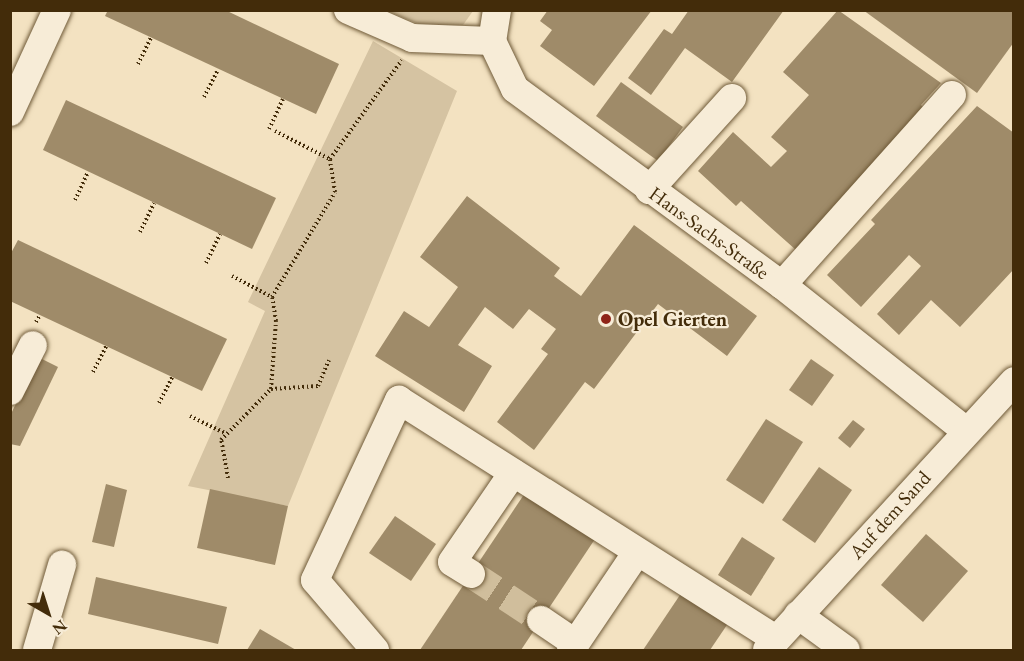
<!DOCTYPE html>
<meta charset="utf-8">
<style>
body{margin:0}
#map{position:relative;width:1024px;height:661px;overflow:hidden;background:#f3e2c1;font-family:"EB Garamond",serif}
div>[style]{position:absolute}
.green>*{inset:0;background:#d5c3a2}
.building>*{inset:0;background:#9f8b69}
.minor-tunnel>*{height:28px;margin-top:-14px;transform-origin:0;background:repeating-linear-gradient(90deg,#d0be9c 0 28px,transparent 0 42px)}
.path>*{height:4px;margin-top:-2px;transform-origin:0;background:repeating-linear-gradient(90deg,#432c0a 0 1.5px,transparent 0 4.5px)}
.roads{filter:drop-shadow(0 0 2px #6f5a38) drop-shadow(0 0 2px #6f5a38)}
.minor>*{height:28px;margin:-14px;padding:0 14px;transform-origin:14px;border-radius:14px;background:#f7ecd7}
.dots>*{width:16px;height:16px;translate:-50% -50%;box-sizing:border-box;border:3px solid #f7ecd7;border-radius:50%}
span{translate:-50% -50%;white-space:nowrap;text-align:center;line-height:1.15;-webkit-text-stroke:4.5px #f7ecd7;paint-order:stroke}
.street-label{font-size:20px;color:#432c0a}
.poi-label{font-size:20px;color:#432c0a;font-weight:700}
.left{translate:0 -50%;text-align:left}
.frame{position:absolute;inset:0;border:12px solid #432c0a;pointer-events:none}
.north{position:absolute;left:18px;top:583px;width:60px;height:60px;-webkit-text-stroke:4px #f7ecd7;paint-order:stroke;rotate:141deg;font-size:16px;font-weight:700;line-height:24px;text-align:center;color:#432c0a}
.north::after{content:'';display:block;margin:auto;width:21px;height:27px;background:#432c0a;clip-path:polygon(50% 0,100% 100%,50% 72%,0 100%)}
</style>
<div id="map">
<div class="green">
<i style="clip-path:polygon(387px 11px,473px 11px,463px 25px,444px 27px,419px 24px)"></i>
<i style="clip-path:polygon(373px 41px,457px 91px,288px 506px,188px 486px,265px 311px,248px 302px)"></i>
</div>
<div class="building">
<i style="clip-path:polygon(108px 10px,225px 10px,339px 64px,316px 114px,105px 16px)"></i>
<i style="clip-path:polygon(548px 10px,652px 10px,594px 86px,540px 46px,552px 30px,540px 21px)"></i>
<i style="clip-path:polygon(689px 10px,784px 10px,732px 82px,685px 48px,651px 95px,628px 78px,664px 29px,672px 34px)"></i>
<i style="clip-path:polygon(838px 10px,941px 83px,921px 105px,924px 108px,796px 250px,741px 201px,736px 206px,698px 171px,733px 132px,771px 167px,787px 151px,771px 137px,809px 95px,783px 72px)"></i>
<i style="clip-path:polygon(863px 10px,1014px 10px,1014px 42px,977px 93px)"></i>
<i style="clip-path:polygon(621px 82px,683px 127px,658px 161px,596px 116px)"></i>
<i style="clip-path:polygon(66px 100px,276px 198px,252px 249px,43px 150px)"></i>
<i style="clip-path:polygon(977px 106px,1014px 133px,1014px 269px,960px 327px,931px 300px,899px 335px,877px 314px,921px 266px,909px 255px,861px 307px,827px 275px,875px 224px,871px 220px)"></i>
<i style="clip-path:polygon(467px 196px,560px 268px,554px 276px,581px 296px,634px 225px,757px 316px,727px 356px,658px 304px,594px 389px,585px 382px,534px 450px,497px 422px,548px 354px,541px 349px,556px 329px,529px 309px,513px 329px,485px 307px,458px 345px,492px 366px,464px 412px,375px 356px,404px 311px,429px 327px,458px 287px,420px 257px)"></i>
<i style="clip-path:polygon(18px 240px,227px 339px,202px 391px,10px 301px,10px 255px)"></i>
<i style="clip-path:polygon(38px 357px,58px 367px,20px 446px,10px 444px,10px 416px)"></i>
<i style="clip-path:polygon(811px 359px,834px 375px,812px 406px,789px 390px)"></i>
<i style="clip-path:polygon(766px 419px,803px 442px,763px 504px,726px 480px)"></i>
<i style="clip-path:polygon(853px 420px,865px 429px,850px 448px,838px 438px)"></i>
<i style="clip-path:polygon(819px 467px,852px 490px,815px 543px,782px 520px)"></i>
<i style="clip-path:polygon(106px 484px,127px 490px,114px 547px,92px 542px)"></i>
<i style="clip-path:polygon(529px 487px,599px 533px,521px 650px,420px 650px)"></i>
<i style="clip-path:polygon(210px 489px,288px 506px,275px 565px,197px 548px)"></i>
<i style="clip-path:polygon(395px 516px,436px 544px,411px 581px,369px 553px)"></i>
<i style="clip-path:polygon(926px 534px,968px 571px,923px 622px,881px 585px)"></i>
<i style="clip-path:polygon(742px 537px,775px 558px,751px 596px,718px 575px)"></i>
<i style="clip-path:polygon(96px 577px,227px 607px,218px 644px,88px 614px)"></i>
<i style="clip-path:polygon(684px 589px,731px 619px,710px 650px,643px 650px)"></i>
<i style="clip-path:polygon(260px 629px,296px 650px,247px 650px)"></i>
</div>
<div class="minor-tunnel">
<i style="left:471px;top:574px;width:84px;rotate:33.3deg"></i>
</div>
<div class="path">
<i style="left:138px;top:64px;width:30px;rotate:-64deg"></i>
<i style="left:204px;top:97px;width:31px;rotate:-63deg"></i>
<i style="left:269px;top:129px;width:33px;rotate:-65deg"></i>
<i style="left:275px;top:131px;width:62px;rotate:27deg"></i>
<i style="left:75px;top:200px;width:31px;rotate:-65deg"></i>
<i style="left:140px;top:232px;width:32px;rotate:-64deg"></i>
<i style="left:206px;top:263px;width:32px;rotate:-64deg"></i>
<i style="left:232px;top:276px;width:45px;rotate:27.7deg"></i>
<i style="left:36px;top:322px;width:8px;rotate:-60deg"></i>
<i style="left:93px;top:372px;width:29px;rotate:-63deg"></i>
<i style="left:271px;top:389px;width:47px;rotate:-3.7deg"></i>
<i style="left:318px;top:386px;width:28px;rotate:-67deg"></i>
<i style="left:159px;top:403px;width:29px;rotate:-63deg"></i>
<i style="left:190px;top:416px;width:39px;rotate:26deg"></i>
<i style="left:228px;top:478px;width:39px;rotate:-100deg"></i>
<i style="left:221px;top:440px;width:71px;rotate:-45.6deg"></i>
<i style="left:271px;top:389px;width:68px;rotate:-85.8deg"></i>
<i style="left:276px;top:321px;width:24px;rotate:-99deg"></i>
<i style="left:272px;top:297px;width:122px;rotate:-59deg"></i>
<i style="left:335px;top:192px;width:33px;rotate:-99deg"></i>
<i style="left:330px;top:159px;width:122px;rotate:-54deg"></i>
</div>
<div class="roads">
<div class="minor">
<i style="left:348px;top:10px;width:70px;rotate:23.6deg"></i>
<i style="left:412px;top:38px;width:80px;rotate:2.1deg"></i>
<i style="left:497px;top:10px;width:31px;rotate:99deg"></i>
<i style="left:492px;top:41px;width:53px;rotate:64.4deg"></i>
<i style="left:515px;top:89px;width:331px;rotate:36.3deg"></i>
<i style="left:782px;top:285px;width:235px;rotate:38.4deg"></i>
<i style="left:10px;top:112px;width:112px;rotate:-65.3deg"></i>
<i style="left:649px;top:190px;width:124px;rotate:-47.9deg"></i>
<i style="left:782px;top:285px;width:255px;rotate:-48.2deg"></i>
<i style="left:10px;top:391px;width:51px;rotate:-63.4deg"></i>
<i style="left:471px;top:574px;width:22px;rotate:-148deg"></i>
<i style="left:452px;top:562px;width:108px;rotate:-55.6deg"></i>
<i style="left:798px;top:615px;width:59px;rotate:36.1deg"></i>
<i style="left:541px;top:620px;width:41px;rotate:34.1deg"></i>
<i style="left:37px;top:650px;width:89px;rotate:-73.6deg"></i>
<i style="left:375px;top:650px;width:92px;rotate:-130.6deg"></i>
<i style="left:315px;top:580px;width:199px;rotate:-65deg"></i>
<i style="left:399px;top:400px;width:446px;rotate:32.4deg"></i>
<i style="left:571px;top:650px;width:118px;rotate:-56deg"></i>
<i style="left:767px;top:650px;width:365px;rotate:-47.4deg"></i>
</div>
</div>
<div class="dots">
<i style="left:606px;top:319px;background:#8f2418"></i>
</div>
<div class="street-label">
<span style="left:709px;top:233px;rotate:36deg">Hans-Sachs-Straße</span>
<span style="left:890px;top:515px;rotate:-48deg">Auf dem Sand</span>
</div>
<div class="poi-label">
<span class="left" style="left:618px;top:319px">Opel Gierten</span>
</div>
<div class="frame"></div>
<div class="north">N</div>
</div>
